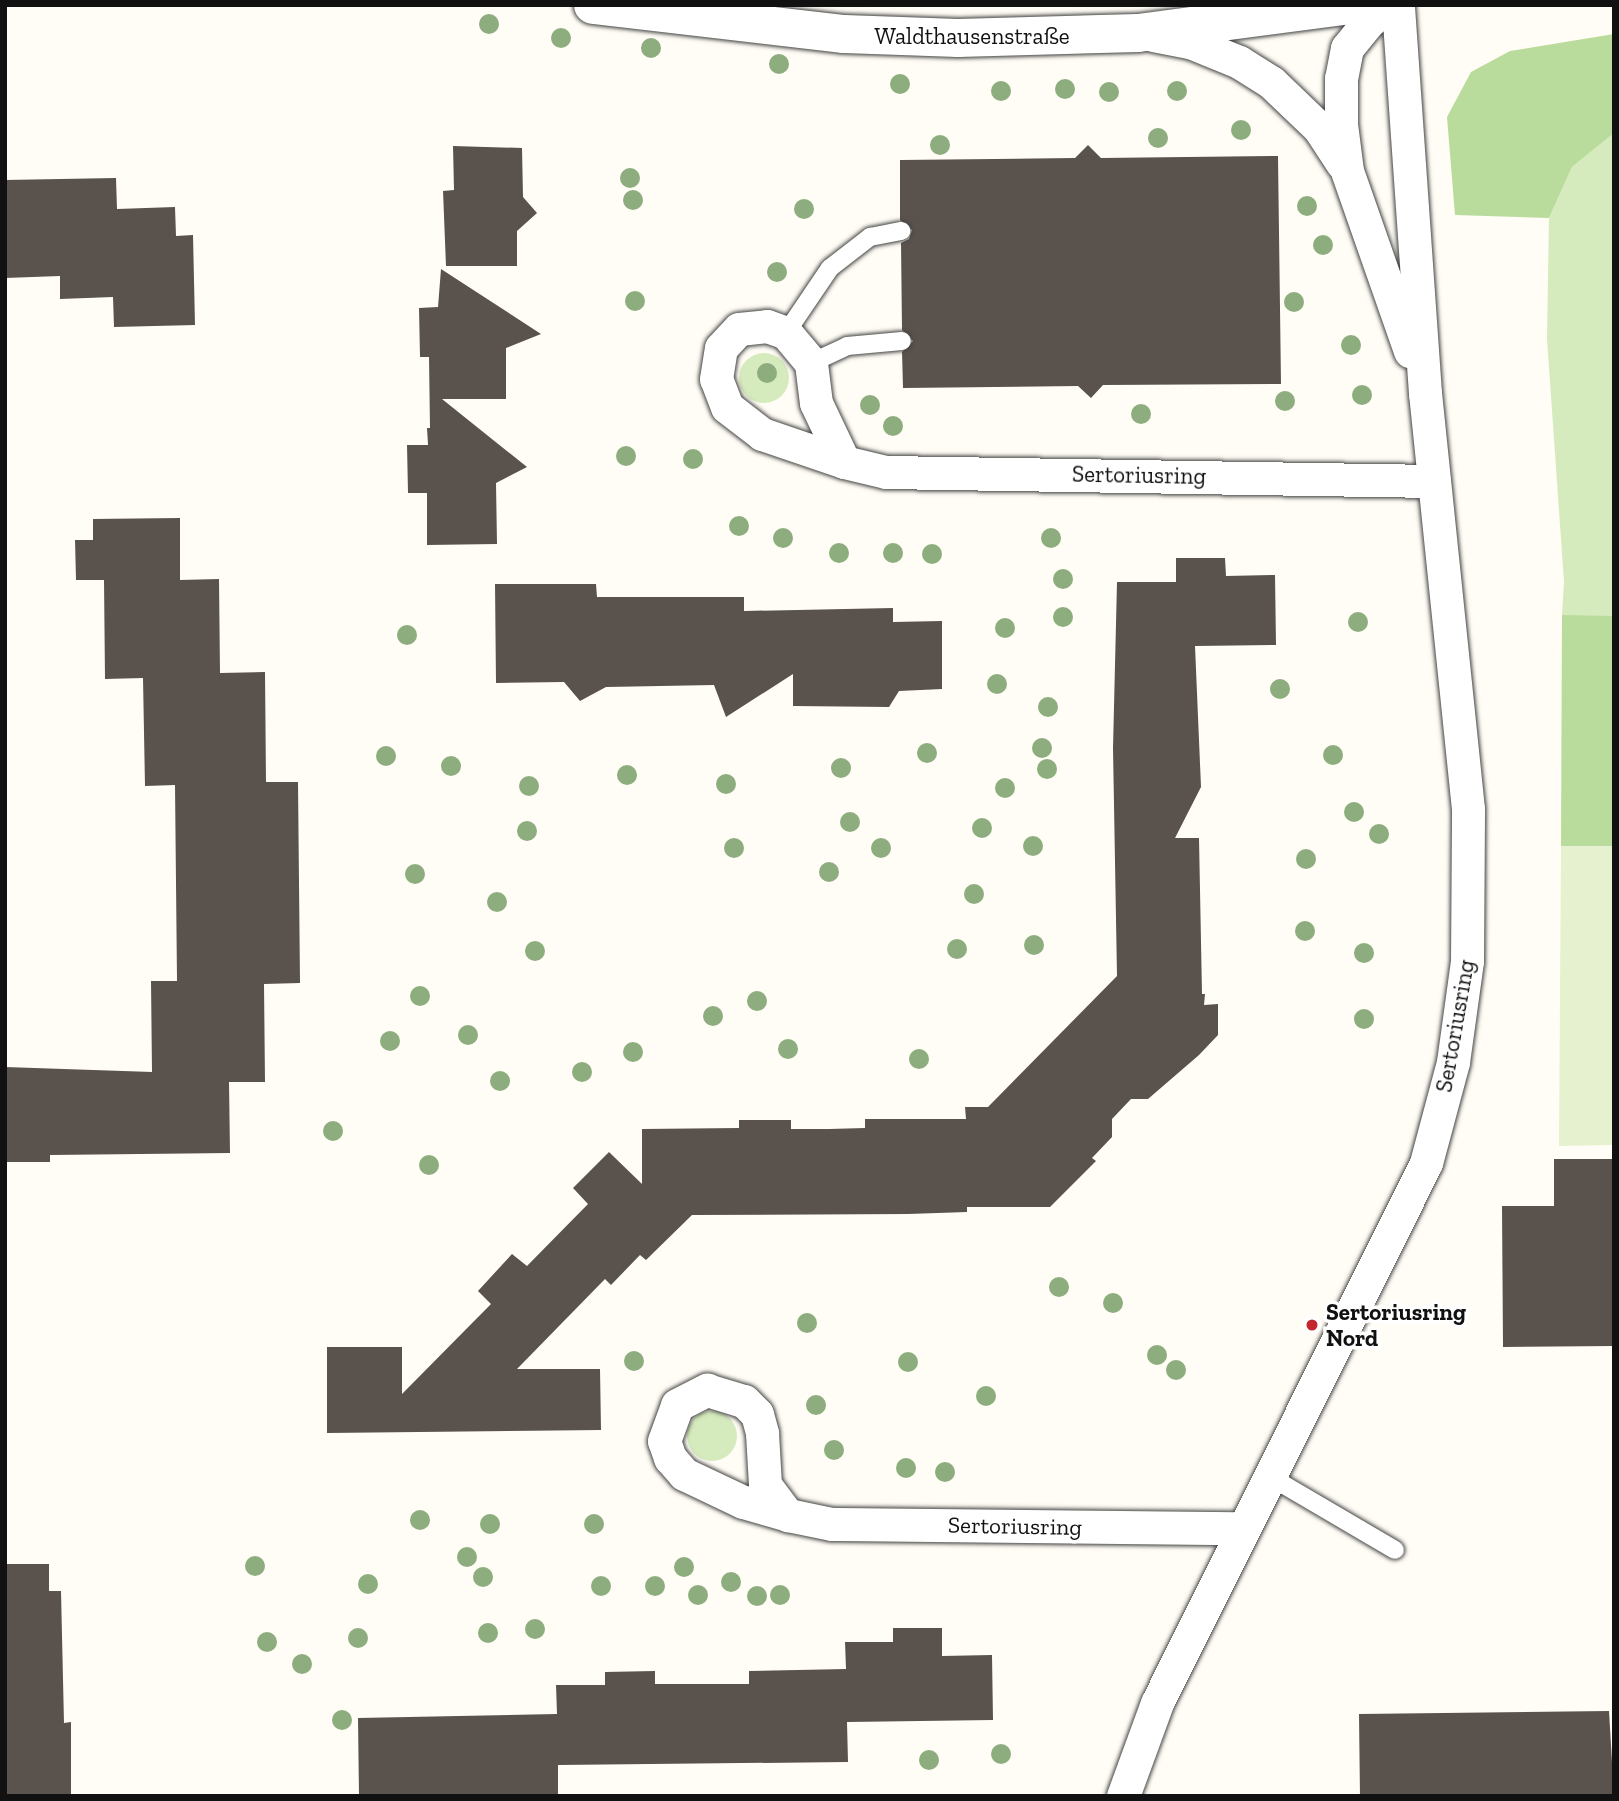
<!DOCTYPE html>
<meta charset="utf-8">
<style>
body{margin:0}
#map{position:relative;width:1619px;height:1801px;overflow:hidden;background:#fffdf5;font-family:"Zilla Slab",serif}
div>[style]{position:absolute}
.green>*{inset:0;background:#d5ebbd}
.round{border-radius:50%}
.forest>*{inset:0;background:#b9dc9c}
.pitch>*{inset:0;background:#e6f2cf}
.building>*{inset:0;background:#5a524d}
.roads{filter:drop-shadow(0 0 2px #444) drop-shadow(0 0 2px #444)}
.service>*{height:18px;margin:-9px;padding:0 9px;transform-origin:9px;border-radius:9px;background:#fff}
.minor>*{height:33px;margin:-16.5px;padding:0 16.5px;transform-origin:16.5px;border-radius:16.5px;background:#fff}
.tertiary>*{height:38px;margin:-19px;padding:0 19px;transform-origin:19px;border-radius:19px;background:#fff}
.trees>*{width:20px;height:20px;margin:-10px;border-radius:50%;background:#8dad7f}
.dots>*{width:19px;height:19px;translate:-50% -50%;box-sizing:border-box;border:4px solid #fff;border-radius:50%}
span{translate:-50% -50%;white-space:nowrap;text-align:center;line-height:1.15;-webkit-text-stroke:7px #fff;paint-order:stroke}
.street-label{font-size:23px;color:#111}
.poi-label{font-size:23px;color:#111;font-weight:700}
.left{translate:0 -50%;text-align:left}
.frame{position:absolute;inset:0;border:7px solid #111;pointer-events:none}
</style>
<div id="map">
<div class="green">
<i style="clip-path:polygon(1614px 133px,1614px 616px,1590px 618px,1562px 615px,1564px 582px,1547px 339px,1549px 218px,1572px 167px)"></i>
<i class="round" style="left:739px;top:353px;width:50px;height:50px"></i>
<i class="round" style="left:687px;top:1411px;width:50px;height:50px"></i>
</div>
<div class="forest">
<i style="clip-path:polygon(1614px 34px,1614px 133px,1572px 167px,1549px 218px,1455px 215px,1447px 117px,1471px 72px,1510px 51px)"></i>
<i style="clip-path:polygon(1562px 615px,1614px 616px,1614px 846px,1561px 846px)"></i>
</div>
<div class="pitch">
<i style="clip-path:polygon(1561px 846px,1614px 846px,1614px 1145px,1559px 1146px)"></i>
</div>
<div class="building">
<i style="clip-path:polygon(1088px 145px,1101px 158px,1278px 156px,1281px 384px,1103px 385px,1091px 398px,1078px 386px,903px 388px,902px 352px,913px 341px,902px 330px,901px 243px,909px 239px,912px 230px,900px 220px,900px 160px,1075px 158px)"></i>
<i style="clip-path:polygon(453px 146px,522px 148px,523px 197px,537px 213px,517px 231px,517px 266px,446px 266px,443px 191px,454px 190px)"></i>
<i style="clip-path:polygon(116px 178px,117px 209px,175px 207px,176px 236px,193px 235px,195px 325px,114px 327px,113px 297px,60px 299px,60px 276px,5px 278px,5px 180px)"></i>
<i style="clip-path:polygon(441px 269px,541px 334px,506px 348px,506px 399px,442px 399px,527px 467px,496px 483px,497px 544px,427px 545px,427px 493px,408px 493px,407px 445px,428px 445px,427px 428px,430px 428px,429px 357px,420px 357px,419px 308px,438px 307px)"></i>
<i style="clip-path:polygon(180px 518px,180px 580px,219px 579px,220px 673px,265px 672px,266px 782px,298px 782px,300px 983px,264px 984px,265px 1082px,229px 1082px,230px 1153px,50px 1155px,50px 1162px,5px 1162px,5px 1067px,152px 1072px,151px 981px,177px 981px,175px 785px,145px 786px,143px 678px,105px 679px,104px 580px,76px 580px,75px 540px,93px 540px,93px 519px)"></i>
<i style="clip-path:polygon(1176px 558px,1225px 558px,1226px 576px,1275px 575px,1276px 645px,1195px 646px,1201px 787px,1175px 838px,1199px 838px,1202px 994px,1205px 994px,1204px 1005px,1218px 1004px,1218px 1035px,1199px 1055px,1148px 1099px,1131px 1099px,1112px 1119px,1112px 1137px,1092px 1158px,1096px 1161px,1050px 1207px,967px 1207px,967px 1212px,908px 1214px,692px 1215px,646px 1260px,640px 1255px,611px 1285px,605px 1279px,517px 1369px,600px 1369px,601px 1430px,327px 1433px,327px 1347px,402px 1347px,402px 1394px,491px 1304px,478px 1291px,512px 1254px,527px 1266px,588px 1204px,573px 1188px,609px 1152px,642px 1184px,642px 1129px,739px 1128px,739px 1120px,791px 1120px,791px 1129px,829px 1129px,865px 1128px,865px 1119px,966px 1119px,965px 1107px,988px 1107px,1117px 976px,1113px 748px,1117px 582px,1176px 582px)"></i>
<i style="clip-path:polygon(495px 584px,596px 584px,597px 597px,744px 597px,744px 611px,893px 608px,893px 622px,942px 621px,942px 689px,899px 691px,889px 707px,793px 706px,793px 674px,726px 717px,714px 685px,606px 687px,580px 701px,564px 682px,496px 683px)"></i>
<i style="clip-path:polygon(1554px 1159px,1614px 1159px,1614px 1346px,1503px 1347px,1502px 1206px,1554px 1206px)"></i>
<i style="clip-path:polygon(5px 1564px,49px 1564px,49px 1591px,61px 1591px,64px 1723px,71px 1722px,71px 1796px,5px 1796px)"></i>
<i style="clip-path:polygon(893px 1628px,942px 1628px,942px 1656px,992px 1655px,993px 1720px,847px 1722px,848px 1762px,558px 1765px,558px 1796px,359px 1796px,358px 1718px,557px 1714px,556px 1685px,605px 1685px,605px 1672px,655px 1671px,655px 1684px,749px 1684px,749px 1671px,846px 1669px,845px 1642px,893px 1642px)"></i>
<i style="clip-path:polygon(1609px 1711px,1614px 1796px,1360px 1796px,1359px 1714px)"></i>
</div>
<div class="roads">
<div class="service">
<i style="left:786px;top:333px;width:78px;rotate:-55.9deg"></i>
<i style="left:830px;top:268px;width:51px;rotate:-37.8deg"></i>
<i style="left:870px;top:237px;width:32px;rotate:-11deg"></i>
<i style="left:811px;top:363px;width:40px;rotate:-25deg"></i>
<i style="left:847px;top:346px;width:55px;rotate:-5.2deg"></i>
<i style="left:1269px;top:1476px;width:146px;rotate:30.4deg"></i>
</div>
<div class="minor">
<i style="left:1389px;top:5px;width:26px;rotate:141deg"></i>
<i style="left:1369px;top:21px;width:35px;rotate:129deg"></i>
<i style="left:1347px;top:48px;width:31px;rotate:101deg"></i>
<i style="left:1341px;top:78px;width:46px;rotate:90deg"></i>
<i style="left:1341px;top:124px;width:47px;rotate:82.7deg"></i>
<i style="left:1347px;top:171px;width:191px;rotate:70.7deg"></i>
<i style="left:1153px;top:35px;width:38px;rotate:11deg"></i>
<i style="left:1190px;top:42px;width:53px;rotate:22.2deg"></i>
<i style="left:1239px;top:62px;width:38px;rotate:32deg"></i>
<i style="left:1271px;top:82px;width:66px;rotate:43.8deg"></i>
<i style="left:1319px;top:128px;width:42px;rotate:56.7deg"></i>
<i style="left:844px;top:462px;width:87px;rotate:-161.1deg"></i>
<i style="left:762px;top:434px;width:44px;rotate:-142.4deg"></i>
<i style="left:727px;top:407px;width:30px;rotate:-111deg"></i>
<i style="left:716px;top:379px;width:31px;rotate:-81deg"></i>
<i style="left:721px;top:348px;width:26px;rotate:-47deg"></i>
<i style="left:739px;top:329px;width:28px;rotate:-6deg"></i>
<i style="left:767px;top:326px;width:20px;rotate:20deg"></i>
<i style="left:786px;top:333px;width:39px;rotate:50deg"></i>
<i style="left:811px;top:363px;width:40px;rotate:82.9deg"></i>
<i style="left:816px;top:403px;width:65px;rotate:64.6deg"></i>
<i style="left:844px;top:462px;width:43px;rotate:13.4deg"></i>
<i style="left:886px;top:472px;width:548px;rotate:0.94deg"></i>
<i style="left:788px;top:1515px;width:47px;rotate:-163.9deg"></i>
<i style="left:743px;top:1502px;width:65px;rotate:-154.6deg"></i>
<i style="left:684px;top:1474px;width:21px;rotate:-131deg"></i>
<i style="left:670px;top:1458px;width:18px;rotate:-109deg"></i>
<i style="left:664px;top:1441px;width:38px;rotate:-70deg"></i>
<i style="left:677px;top:1405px;width:34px;rotate:-27deg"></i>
<i style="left:707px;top:1390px;width:39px;rotate:17deg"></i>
<i style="left:744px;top:1401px;width:18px;rotate:45deg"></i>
<i style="left:757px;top:1414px;width:20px;rotate:75deg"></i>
<i style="left:762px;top:1433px;width:52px;rotate:86.7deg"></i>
<i style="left:765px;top:1485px;width:38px;rotate:53deg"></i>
<i style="left:788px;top:1515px;width:45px;rotate:11.6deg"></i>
<i style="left:832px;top:1524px;width:411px;rotate:0.6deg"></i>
<i style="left:1123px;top:1796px;width:99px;rotate:-69.9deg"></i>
<i style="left:1157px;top:1703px;width:603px;rotate:-63.52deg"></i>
<i style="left:1426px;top:1163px;width:105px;rotate:-75deg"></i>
<i style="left:1453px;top:1062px;width:102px;rotate:-82.1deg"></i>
<i style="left:1467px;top:961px;width:152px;rotate:-89.6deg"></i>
<i style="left:1468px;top:809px;width:418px;rotate:-95.9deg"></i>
<i style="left:1425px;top:393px;width:389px;rotate:-94deg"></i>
</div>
<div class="tertiary">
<i style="left:593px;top:5px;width:253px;rotate:6.6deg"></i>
<i style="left:844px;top:34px;width:114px;rotate:2deg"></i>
<i style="left:958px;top:38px;width:180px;rotate:-1.6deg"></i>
<i style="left:1138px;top:33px;width:215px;rotate:-7.5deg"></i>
</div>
</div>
<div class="trees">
<i style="left:489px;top:24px"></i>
<i style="left:561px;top:38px"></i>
<i style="left:651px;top:48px"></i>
<i style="left:779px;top:64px"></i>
<i style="left:900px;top:84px"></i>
<i style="left:1065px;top:89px"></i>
<i style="left:1001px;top:91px"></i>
<i style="left:1177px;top:91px"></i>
<i style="left:1109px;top:92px"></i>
<i style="left:1241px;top:130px"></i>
<i style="left:1158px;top:138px"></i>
<i style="left:940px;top:145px"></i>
<i style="left:630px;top:178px"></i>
<i style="left:633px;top:200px"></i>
<i style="left:1307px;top:206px"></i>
<i style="left:804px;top:209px"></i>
<i style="left:1323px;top:245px"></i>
<i style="left:777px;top:272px"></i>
<i style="left:635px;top:301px"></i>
<i style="left:1294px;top:302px"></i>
<i style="left:1351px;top:345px"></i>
<i style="left:767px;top:373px"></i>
<i style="left:1362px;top:395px"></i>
<i style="left:1285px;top:401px"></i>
<i style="left:870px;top:405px"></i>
<i style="left:1141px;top:414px"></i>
<i style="left:893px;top:426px"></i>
<i style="left:626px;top:456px"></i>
<i style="left:693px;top:459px"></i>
<i style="left:739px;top:526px"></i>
<i style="left:783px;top:538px"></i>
<i style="left:1051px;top:538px"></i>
<i style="left:839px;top:553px"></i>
<i style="left:893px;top:553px"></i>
<i style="left:932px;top:554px"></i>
<i style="left:1063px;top:579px"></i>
<i style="left:1063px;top:617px"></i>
<i style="left:1358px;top:622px"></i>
<i style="left:1005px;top:628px"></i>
<i style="left:407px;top:635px"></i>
<i style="left:997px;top:684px"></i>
<i style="left:1280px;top:689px"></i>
<i style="left:1048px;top:707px"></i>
<i style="left:1042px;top:748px"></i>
<i style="left:927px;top:753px"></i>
<i style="left:1333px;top:755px"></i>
<i style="left:386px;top:756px"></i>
<i style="left:451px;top:766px"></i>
<i style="left:841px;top:768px"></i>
<i style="left:1047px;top:769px"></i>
<i style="left:627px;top:775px"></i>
<i style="left:726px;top:784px"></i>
<i style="left:529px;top:786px"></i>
<i style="left:1005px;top:788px"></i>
<i style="left:1354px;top:812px"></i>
<i style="left:850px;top:822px"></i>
<i style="left:982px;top:828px"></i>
<i style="left:527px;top:831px"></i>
<i style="left:1379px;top:834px"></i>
<i style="left:1033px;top:846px"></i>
<i style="left:734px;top:848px"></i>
<i style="left:881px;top:848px"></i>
<i style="left:1306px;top:859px"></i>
<i style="left:829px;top:872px"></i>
<i style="left:415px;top:874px"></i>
<i style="left:974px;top:894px"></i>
<i style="left:497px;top:902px"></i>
<i style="left:1305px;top:931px"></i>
<i style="left:1034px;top:945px"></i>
<i style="left:957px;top:949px"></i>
<i style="left:535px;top:951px"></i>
<i style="left:1364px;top:953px"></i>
<i style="left:420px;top:996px"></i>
<i style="left:757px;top:1001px"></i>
<i style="left:713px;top:1016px"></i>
<i style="left:1364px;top:1019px"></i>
<i style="left:468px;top:1035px"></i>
<i style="left:390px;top:1041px"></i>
<i style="left:788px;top:1049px"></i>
<i style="left:633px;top:1052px"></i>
<i style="left:919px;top:1059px"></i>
<i style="left:582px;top:1072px"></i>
<i style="left:500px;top:1081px"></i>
<i style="left:333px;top:1131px"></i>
<i style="left:429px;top:1165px"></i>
<i style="left:1059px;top:1287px"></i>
<i style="left:1113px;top:1303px"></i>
<i style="left:807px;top:1323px"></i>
<i style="left:1157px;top:1355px"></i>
<i style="left:634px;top:1361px"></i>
<i style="left:908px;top:1362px"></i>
<i style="left:1176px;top:1370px"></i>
<i style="left:986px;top:1396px"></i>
<i style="left:816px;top:1405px"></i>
<i style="left:834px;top:1450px"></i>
<i style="left:906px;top:1468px"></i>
<i style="left:945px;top:1472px"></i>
<i style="left:420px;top:1520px"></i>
<i style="left:490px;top:1524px"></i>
<i style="left:594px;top:1524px"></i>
<i style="left:467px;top:1557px"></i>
<i style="left:255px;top:1566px"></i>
<i style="left:684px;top:1567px"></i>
<i style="left:483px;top:1577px"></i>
<i style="left:731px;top:1582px"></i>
<i style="left:368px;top:1584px"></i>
<i style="left:601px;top:1586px"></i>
<i style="left:655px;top:1586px"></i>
<i style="left:698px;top:1595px"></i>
<i style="left:780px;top:1595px"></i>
<i style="left:757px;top:1596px"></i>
<i style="left:535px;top:1629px"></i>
<i style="left:488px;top:1633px"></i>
<i style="left:358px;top:1638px"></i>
<i style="left:267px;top:1642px"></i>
<i style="left:302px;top:1664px"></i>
<i style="left:342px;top:1720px"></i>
<i style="left:1001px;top:1754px"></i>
<i style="left:929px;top:1760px"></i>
</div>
<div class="dots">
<i style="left:1312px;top:1325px;background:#c4262e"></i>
</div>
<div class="street-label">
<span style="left:972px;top:36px">Waldthausenstraße</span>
<span style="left:1139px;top:475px;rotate:1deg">Sertoriusring</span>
<span style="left:1455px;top:1026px;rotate:-80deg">Sertoriusring</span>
<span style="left:1015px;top:1526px;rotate:1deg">Sertoriusring</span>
</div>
<div class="poi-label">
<span class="left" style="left:1326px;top:1325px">Sertoriusring<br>Nord</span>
</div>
<div class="frame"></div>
</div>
